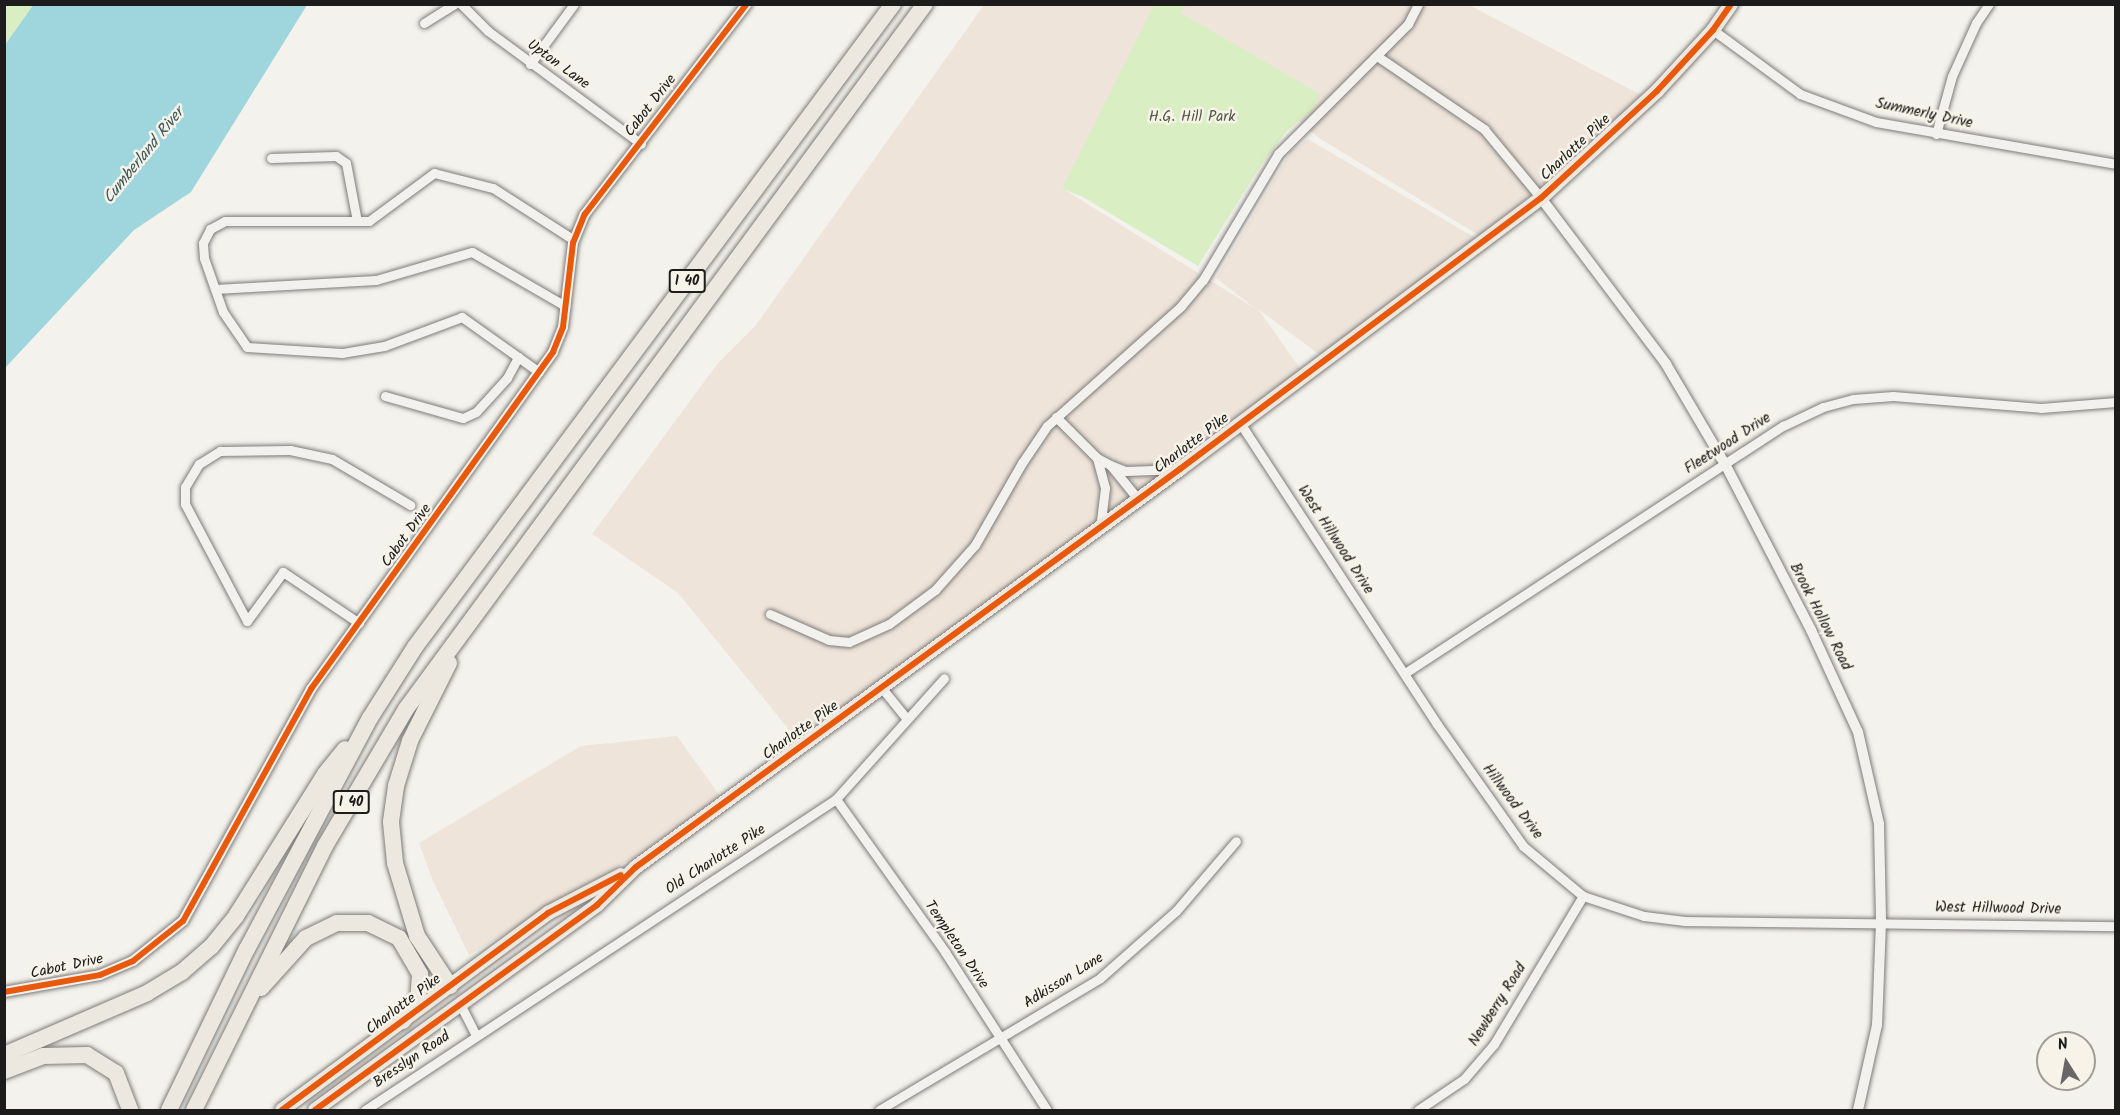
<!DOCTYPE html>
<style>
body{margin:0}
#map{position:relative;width:2120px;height:1115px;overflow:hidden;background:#f4f2ec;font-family:Kalam,sans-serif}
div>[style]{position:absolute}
.built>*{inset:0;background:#efe4da}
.green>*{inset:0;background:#daeec4}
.water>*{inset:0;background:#9fd5dd}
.roads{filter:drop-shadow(0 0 2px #7d7c7a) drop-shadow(0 0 2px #7d7c7a)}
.minor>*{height:9px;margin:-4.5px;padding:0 4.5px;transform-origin:4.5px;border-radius:4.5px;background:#f2f1ed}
.tertiary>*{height:10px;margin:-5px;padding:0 5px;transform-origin:5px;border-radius:5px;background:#f2f1ed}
.primary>*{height:14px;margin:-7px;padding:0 7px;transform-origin:7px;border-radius:7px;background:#ece8df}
.motorway>*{height:16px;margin:-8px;padding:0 8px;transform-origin:8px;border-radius:8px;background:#ece8df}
.cycleway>*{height:6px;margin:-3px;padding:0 3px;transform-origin:3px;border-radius:3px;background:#e8590c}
span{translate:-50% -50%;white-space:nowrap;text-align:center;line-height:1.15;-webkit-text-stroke:5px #f7f3e8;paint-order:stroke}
.shield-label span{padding:2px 4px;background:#f7f3e8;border:2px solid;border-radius:4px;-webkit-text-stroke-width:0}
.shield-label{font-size:14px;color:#1c1c1c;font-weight:700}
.street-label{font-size:15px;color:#1c1c1c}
.park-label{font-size:15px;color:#4e5a45}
.water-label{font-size:16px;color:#3d585d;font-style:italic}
.frame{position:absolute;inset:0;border:6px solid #1c1c1c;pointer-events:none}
.north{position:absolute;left:2036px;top:1031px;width:60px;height:60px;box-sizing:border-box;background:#f7f3e8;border:2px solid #9f9d96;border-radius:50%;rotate:349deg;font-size:16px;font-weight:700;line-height:24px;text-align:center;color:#1c1c1c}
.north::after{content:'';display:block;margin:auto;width:21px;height:27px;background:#686765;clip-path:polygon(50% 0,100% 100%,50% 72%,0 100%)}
</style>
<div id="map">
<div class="built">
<i style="clip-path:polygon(984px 5px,1469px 5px,1641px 95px,1563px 168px,1480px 236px,1319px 138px,1178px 18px,1065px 190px,1256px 309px,1216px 278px,1291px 151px,1308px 139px,1477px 239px,1320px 355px,1258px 309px,1302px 371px,799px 742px,678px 593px,592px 534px,718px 363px,756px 325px)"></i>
<i style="clip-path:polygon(677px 736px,720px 796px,643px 852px,469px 955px,433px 881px,419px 843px,581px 746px)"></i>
</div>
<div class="green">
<i style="clip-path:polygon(5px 5px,34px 5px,5px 45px)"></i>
<i style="clip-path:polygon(1154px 5px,1186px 5px,1181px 13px,1320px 94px,1314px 108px,1285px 133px,1261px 165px,1198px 266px,1081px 196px,1062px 189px)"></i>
</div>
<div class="water">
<i style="clip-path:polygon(34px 4px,307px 5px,191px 192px,134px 230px,5px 368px,5px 45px)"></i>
</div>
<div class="roads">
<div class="minor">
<i style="left:461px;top:4px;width:38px;rotate:45deg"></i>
<i style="left:488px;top:31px;width:190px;rotate:36.4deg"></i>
<i style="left:424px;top:23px;width:36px;rotate:-32deg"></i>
<i style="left:1713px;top:30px;width:108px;rotate:36.3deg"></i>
<i style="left:1800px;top:94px;width:81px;rotate:20.2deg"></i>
<i style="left:1876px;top:122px;width:244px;rotate:9.9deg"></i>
<i style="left:1377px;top:56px;width:130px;rotate:34.3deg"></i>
<i style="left:1484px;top:129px;width:89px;rotate:50.4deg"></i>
<i style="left:530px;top:64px;width:74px;rotate:-53.7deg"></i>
<i style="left:1936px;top:134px;width:60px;rotate:-74.6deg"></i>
<i style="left:1952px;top:76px;width:58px;rotate:-65.6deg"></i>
<i style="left:1976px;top:23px;width:23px;rotate:-56deg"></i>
<i style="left:271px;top:158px;width:65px;rotate:-1.8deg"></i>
<i style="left:336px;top:156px;width:12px;rotate:35deg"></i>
<i style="left:346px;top:163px;width:59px;rotate:79.3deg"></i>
<i style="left:215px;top:289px;width:161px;rotate:-3.2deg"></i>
<i style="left:376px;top:280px;width:100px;rotate:-16.3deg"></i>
<i style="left:472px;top:252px;width:108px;rotate:30.1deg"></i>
<i style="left:539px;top:372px;width:95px;rotate:-144.5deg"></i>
<i style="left:462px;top:317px;width:83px;rotate:159.6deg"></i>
<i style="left:384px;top:346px;width:43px;rotate:170.5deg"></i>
<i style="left:342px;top:353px;width:95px;rotate:-176.4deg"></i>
<i style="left:247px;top:347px;width:42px;rotate:-124.4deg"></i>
<i style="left:223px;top:312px;width:57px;rotate:-109.4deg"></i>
<i style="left:204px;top:258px;width:15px;rotate:-94deg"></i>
<i style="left:203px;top:243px;width:16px;rotate:-63deg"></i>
<i style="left:210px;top:229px;width:17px;rotate:-28deg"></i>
<i style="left:225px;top:221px;width:144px"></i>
<i style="left:369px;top:221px;width:81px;rotate:-36.4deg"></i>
<i style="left:434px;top:173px;width:61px;rotate:14.3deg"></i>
<i style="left:493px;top:188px;width:96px;rotate:32.7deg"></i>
<i style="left:385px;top:396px;width:81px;rotate:15.8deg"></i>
<i style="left:463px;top:418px;width:14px;rotate:-25deg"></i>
<i style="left:476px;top:412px;width:46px;rotate:-47.6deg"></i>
<i style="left:507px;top:378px;width:24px;rotate:-62deg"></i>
<i style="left:1056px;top:417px;width:58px;rotate:45deg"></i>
<i style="left:1097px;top:458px;width:15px;rotate:28deg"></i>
<i style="left:1110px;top:465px;width:17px;rotate:21deg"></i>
<i style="left:1126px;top:471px;width:54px;rotate:-2.1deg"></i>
<i style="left:1240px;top:423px;width:360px;rotate:56.8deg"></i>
<i style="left:1437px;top:724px;width:149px;rotate:54.8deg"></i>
<i style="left:1523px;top:846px;width:78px;rotate:39.8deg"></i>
<i style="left:1583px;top:896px;width:64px;rotate:18.2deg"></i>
<i style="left:1644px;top:916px;width:41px;rotate:7deg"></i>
<i style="left:1685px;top:921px;width:431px;rotate:0.7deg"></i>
<i style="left:1097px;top:458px;width:31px;rotate:75deg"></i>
<i style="left:1105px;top:488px;width:39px;rotate:97deg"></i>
<i style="left:1111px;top:466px;width:43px;rotate:50.7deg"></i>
<i style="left:770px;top:614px;width:64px;rotate:23.8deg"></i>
<i style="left:829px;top:640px;width:20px;rotate:6deg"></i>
<i style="left:849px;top:642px;width:44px;rotate:-24.2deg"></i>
<i style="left:889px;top:624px;width:57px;rotate:-36.5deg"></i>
<i style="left:935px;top:590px;width:60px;rotate:-48.4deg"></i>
<i style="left:975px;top:545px;width:95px;rotate:-60.2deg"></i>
<i style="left:1022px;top:463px;width:45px;rotate:-56deg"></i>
<i style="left:1047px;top:426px;width:180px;rotate:-41.8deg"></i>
<i style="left:1181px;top:306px;width:34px;rotate:-50deg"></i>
<i style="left:1203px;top:280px;width:147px;rotate:-59.2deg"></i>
<i style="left:1278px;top:154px;width:184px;rotate:-45deg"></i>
<i style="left:1408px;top:24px;width:22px;rotate:-63deg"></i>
<i style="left:359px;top:623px;width:92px;rotate:-146.1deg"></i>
<i style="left:283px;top:572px;width:61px;rotate:126.3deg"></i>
<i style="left:247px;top:621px;width:132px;rotate:-117.9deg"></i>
<i style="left:185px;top:504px;width:17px;rotate:-90deg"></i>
<i style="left:185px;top:487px;width:27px;rotate:-59deg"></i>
<i style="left:199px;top:464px;width:25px;rotate:-32deg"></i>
<i style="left:220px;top:451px;width:70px;rotate:-0.8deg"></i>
<i style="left:290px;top:450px;width:43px;rotate:12.1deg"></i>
<i style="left:332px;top:459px;width:91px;rotate:30.5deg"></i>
<i style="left:1405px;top:673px;width:452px;rotate:-33.2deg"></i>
<i style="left:1783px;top:426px;width:44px;rotate:-25.4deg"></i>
<i style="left:1823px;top:407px;width:31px;rotate:-15deg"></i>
<i style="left:1853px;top:399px;width:40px;rotate:-4.3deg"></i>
<i style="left:1893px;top:396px;width:148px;rotate:4.6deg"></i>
<i style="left:2041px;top:408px;width:75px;rotate:-4.6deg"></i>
<i style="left:881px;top:687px;width:41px;rotate:50.9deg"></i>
<i style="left:836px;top:799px;width:188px;rotate:54.5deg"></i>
<i style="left:945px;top:952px;width:188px;rotate:57.2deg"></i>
<i style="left:460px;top:1004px;width:35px;rotate:63deg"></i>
<i style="left:365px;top:1110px;width:564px;rotate:-33.44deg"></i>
<i style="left:836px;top:799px;width:162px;rotate:-48.2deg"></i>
<i style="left:879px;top:1110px;width:257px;rotate:-30.8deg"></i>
<i style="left:1100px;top:978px;width:101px;rotate:-41.4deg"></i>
<i style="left:1176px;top:911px;width:92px;rotate:-49.4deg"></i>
<i style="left:1418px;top:1110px;width:55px;rotate:-34deg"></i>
<i style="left:1464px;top:1079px;width:46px;rotate:-49.4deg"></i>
<i style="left:1494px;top:1044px;width:173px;rotate:-59deg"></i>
</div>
<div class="tertiary">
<i style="left:1541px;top:198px;width:208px;rotate:53deg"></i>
<i style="left:1666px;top:364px;width:116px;rotate:59.5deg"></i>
<i style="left:1725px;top:464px;width:187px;rotate:62.6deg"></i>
<i style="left:1811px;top:630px;width:112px;rotate:65.3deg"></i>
<i style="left:1858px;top:732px;width:94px;rotate:77.1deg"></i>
<i style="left:1879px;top:824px;width:98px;rotate:88.8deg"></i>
<i style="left:1881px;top:922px;width:103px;rotate:92.2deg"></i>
<i style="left:1877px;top:1025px;width:87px;rotate:102.6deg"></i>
<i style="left:4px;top:992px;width:97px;rotate:-10deg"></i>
<i style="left:100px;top:975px;width:36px;rotate:-23deg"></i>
<i style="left:133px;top:961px;width:64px;rotate:-38.7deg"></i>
<i style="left:183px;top:921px;width:265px;rotate:-61.1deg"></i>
<i style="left:311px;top:689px;width:415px;rotate:-54.3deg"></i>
<i style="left:553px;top:352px;width:27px;rotate:-68deg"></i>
<i style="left:563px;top:327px;width:85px;rotate:-83.2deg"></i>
<i style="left:573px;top:243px;width:31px;rotate:-68deg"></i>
<i style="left:585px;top:214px;width:265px;rotate:-52.4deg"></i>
</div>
<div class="primary">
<i style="left:282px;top:1110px;width:331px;rotate:-36.5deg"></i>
<i style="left:548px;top:913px;width:82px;rotate:-27.5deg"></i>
<i style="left:315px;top:1110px;width:349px;rotate:-36deg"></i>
<i style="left:597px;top:905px;width:54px;rotate:-44.3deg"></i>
<i style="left:636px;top:867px;width:674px;rotate:-36.19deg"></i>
<i style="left:1180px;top:469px;width:451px;rotate:-36.9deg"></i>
<i style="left:1541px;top:198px;width:158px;rotate:-42.7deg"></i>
<i style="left:1657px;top:91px;width:83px;rotate:-47.4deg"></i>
<i style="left:1713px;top:30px;width:32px;rotate:-55deg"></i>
</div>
<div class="motorway">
<i style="left:449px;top:663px;width:87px;rotate:116.6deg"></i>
<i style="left:410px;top:741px;width:47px;rotate:107.3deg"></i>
<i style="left:396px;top:786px;width:36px;rotate:98deg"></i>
<i style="left:391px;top:822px;width:41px;rotate:84.4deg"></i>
<i style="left:395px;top:863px;width:76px;rotate:73.2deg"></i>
<i style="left:417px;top:936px;width:60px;rotate:56.6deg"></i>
<i style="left:261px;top:988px;width:67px;rotate:-48deg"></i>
<i style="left:306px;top:938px;width:34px;rotate:-26deg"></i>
<i style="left:337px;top:923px;width:31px"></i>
<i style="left:368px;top:923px;width:34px;rotate:26deg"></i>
<i style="left:399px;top:938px;width:42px;rotate:59.7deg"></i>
<i style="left:420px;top:974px;width:26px;rotate:94deg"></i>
<i style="left:418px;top:1000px;width:26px;rotate:126deg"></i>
<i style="left:4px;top:1055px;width:156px;rotate:-23.4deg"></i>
<i style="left:147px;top:993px;width:41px;rotate:-31deg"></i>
<i style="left:182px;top:972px;width:38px;rotate:-41deg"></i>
<i style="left:211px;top:947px;width:40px;rotate:-51deg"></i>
<i style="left:236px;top:916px;width:168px;rotate:-57.9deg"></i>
<i style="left:325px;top:774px;width:32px;rotate:-51deg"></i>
<i style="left:4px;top:1071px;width:42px;rotate:-21deg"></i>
<i style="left:43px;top:1056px;width:44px;rotate:-1.3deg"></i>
<i style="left:87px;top:1055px;width:34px;rotate:32deg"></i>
<i style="left:116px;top:1073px;width:40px;rotate:69deg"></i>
<i style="left:169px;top:1110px;width:179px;rotate:-64.2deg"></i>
<i style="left:247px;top:949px;width:262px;rotate:-62deg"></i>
<i style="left:370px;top:718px;width:84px;rotate:-57.6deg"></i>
<i style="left:415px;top:647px;width:801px;rotate:-53.37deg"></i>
<i style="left:194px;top:1110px;width:295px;rotate:-63.6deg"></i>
<i style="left:325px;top:846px;width:159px;rotate:-59.4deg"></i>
<i style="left:406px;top:709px;width:875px;rotate:-53.64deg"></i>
</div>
</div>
<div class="cycleway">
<i style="left:4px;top:992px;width:97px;rotate:-10deg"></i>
<i style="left:100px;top:975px;width:36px;rotate:-23deg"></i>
<i style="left:133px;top:961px;width:64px;rotate:-38.7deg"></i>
<i style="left:183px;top:921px;width:265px;rotate:-61.1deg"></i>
<i style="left:311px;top:689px;width:415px;rotate:-54.3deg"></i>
<i style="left:553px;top:352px;width:27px;rotate:-68deg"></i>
<i style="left:563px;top:327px;width:85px;rotate:-83.2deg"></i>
<i style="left:573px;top:243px;width:31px;rotate:-68deg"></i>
<i style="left:585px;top:214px;width:265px;rotate:-52.4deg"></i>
<i style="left:282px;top:1110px;width:331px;rotate:-36.5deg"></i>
<i style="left:548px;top:913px;width:82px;rotate:-27.5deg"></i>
<i style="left:315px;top:1110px;width:349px;rotate:-36deg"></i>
<i style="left:597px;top:905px;width:54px;rotate:-44.3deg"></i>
<i style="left:636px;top:867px;width:674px;rotate:-36.19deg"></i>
<i style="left:1180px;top:469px;width:451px;rotate:-36.9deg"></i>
<i style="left:1541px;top:198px;width:158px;rotate:-42.7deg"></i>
<i style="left:1657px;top:91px;width:83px;rotate:-47.4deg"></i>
<i style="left:1713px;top:30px;width:32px;rotate:-55deg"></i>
</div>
<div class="shield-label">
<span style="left:687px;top:281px">I 40</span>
<span style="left:351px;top:802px">I 40</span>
</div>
<div class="street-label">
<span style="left:558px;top:65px;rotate:36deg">Upton Lane</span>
<span style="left:651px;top:106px;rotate:-52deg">Cabot Drive</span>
<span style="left:1924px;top:114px;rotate:12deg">Summerly Drive</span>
<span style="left:1576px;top:148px;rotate:-43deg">Charlotte Pike</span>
<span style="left:1192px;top:444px;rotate:-37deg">Charlotte Pike</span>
<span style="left:1728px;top:444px;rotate:-33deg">Fleetwood Drive</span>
<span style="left:407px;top:536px;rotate:-54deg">Cabot Drive</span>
<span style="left:1335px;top:540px;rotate:57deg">West Hillwood Drive</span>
<span style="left:1820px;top:617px;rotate:63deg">Brook Hollow Road</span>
<span style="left:801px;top:731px;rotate:-36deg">Charlotte Pike</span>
<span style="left:1512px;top:802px;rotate:53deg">Hillwood Drive</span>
<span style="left:716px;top:860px;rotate:-33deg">Old Charlotte Pike</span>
<span style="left:1998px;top:909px;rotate:1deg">West Hillwood Drive</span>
<span style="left:956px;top:945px;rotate:56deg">Templeton Drive</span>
<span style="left:67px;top:967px;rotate:-12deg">Cabot Drive</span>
<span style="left:1064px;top:981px;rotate:-32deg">Adkisson Lane</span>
<span style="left:404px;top:1005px;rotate:-37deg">Charlotte Pike</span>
<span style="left:1498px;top:1005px;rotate:-58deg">Newberry Road</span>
<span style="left:412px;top:1060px;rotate:-34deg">Bresslyn Road</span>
</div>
<div class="park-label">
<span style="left:1192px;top:118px">H.G. Hill Park</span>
</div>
<div class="water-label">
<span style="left:144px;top:156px;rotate:-51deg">Cumberland River</span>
</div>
<div class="frame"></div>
<div class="north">N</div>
</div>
